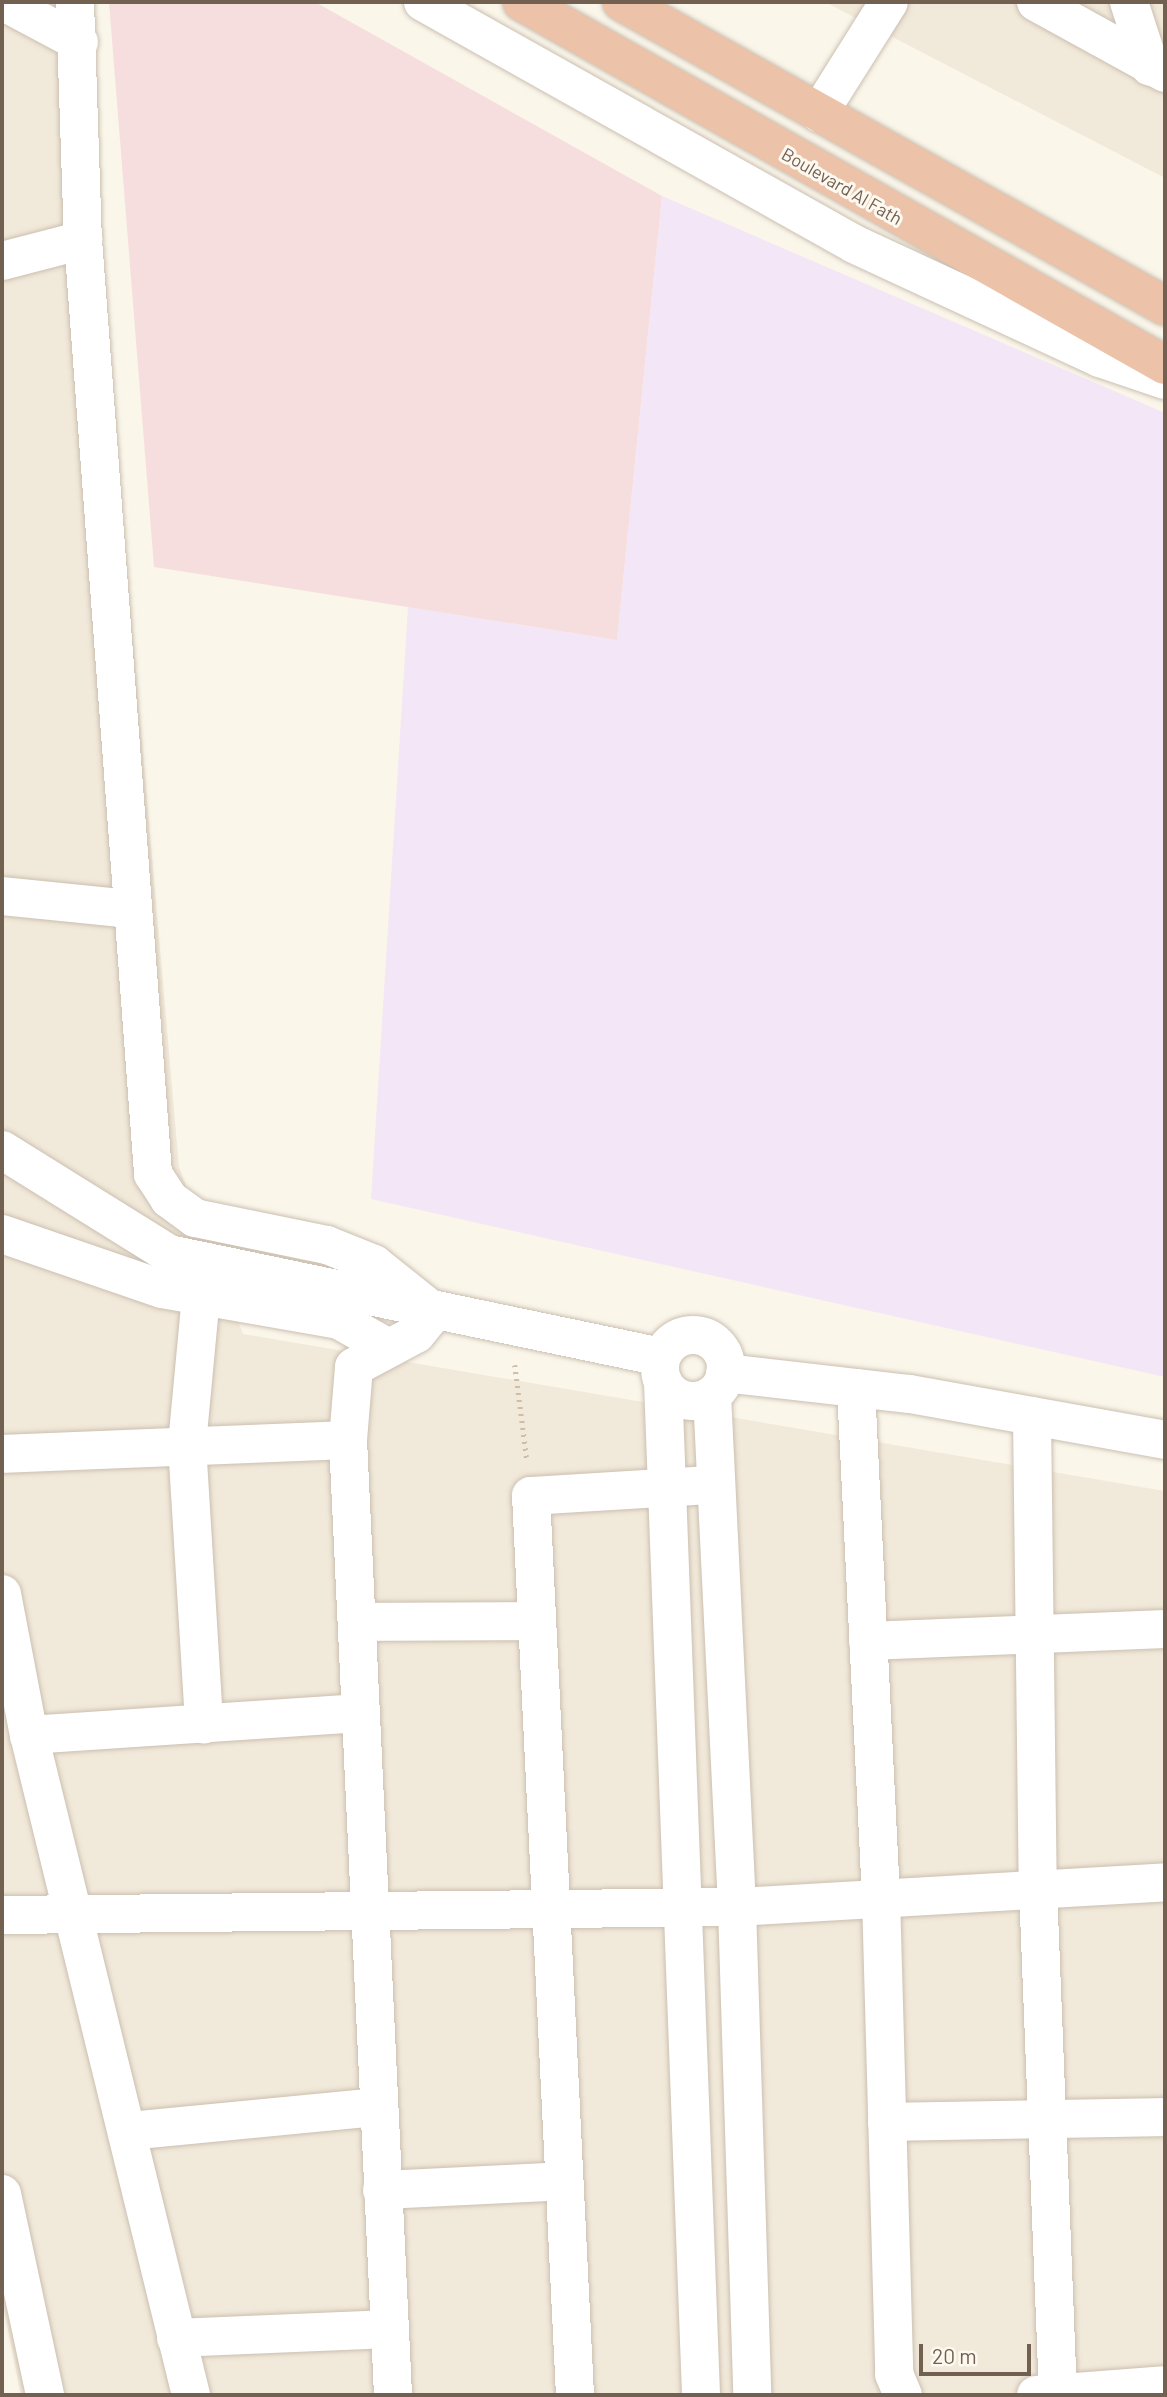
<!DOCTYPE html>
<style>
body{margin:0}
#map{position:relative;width:1167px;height:2397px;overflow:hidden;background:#faf6ea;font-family:Barlow,sans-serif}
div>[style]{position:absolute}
.residential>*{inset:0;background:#f1e9d9}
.education>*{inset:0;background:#f3e6f7}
.medical>*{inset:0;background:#f7dede}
.path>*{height:4.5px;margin-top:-2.25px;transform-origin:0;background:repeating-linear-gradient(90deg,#d1bda7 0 2px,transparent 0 7px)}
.roads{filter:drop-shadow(0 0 2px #cbbfb1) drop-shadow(0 0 2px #cbbfb1)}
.street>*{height:38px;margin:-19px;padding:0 19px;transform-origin:19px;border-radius:19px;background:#fff}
.secondary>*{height:38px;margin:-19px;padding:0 19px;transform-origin:19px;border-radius:19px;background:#fff}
.secondary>.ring{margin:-19px;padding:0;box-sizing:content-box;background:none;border:38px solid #fff;border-radius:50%}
.highway>*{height:38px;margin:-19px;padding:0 19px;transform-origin:19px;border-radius:19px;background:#ecc2a8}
span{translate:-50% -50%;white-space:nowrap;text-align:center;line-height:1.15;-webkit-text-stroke:6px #fdf9f0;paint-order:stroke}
.street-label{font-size:18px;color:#726050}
.frame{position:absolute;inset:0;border:4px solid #726050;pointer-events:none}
.scale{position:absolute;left:919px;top:2344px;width:112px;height:32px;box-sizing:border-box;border:4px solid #726050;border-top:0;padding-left:9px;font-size:21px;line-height:24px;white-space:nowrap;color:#726050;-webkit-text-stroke:5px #fdf9f0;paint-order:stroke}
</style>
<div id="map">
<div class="residential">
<i style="clip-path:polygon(2px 2px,78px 6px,179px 1167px,243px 1334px,1165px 1491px,1165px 2395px,21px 2395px,2px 2301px)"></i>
<i style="clip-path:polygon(825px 2px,1165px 2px,1165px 178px)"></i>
</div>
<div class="education">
<i style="clip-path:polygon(662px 196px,1165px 413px,1165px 1377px,371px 1199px,408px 607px,617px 640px)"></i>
</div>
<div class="medical">
<i style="clip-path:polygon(109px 2px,315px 2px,662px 196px,617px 640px,154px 567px)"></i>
</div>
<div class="path">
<i style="left:515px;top:1365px;width:96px;rotate:82.8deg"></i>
</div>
<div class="roads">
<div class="street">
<i style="left:4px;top:2px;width:85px;rotate:28.1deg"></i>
<i style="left:75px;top:2px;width:238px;rotate:88.1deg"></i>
<i style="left:83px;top:240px;width:937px;rotate:85.71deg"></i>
<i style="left:153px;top:1174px;width:30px;rotate:57deg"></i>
<i style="left:169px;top:1199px;width:32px;rotate:36deg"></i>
<i style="left:195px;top:1218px;width:135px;rotate:11.6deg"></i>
<i style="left:327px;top:1245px;width:51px;rotate:22deg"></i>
<i style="left:374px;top:1264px;width:77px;rotate:38.7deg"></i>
<i style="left:434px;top:1312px;width:28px;rotate:129deg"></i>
<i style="left:416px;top:1334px;width:70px;rotate:152deg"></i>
<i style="left:354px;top:1367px;width:73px;rotate:94.7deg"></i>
<i style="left:348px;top:1440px;width:956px;rotate:87.3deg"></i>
<i style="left:423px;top:2px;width:494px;rotate:29.3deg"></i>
<i style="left:854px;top:244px;width:271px;rotate:24.9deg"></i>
<i style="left:1100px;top:358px;width:69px;rotate:18.7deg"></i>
<i style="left:1036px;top:2px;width:147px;rotate:28.8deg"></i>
<i style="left:1129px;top:2px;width:68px;rotate:72.1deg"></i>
<i style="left:819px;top:113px;width:131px;rotate:-57.8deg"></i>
<i style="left:2px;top:261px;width:84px;rotate:-14.5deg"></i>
<i style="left:2px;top:896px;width:129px;rotate:5.8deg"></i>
<i style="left:2px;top:1234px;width:169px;rotate:19deg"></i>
<i style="left:162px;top:1289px;width:180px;rotate:9.9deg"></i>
<i style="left:339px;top:1320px;width:53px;rotate:29.5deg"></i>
<i style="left:201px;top:1296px;width:149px;rotate:95.4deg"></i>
<i style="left:187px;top:1444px;width:281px;rotate:86.5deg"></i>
<i style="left:663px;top:1382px;width:1014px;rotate:87.85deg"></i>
<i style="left:856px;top:1388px;width:510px;rotate:87.19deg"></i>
<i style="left:881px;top:1897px;width:477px;rotate:88.4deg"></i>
<i style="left:894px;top:2374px;width:23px;rotate:67deg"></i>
<i style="left:712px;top:1395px;width:513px;rotate:87.2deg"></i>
<i style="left:737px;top:1907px;width:488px;rotate:88.2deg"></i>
<i style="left:1032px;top:1416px;width:472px;rotate:89.3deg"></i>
<i style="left:1038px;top:1888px;width:507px;rotate:87.74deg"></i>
<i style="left:2px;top:1454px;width:346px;rotate:-2.3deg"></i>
<i style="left:2px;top:1594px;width:144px;rotate:79.2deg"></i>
<i style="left:29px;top:1735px;width:680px;rotate:76.21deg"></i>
<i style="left:357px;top:1622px;width:179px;rotate:-0.3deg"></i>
<i style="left:868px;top:1641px;width:297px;rotate:-2.3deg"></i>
<i style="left:29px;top:1735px;width:332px;rotate:-3.8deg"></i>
<i style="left:2px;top:1915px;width:735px;rotate:-0.62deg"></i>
<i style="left:737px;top:1907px;width:429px;rotate:-3.3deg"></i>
<i style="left:887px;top:2122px;width:278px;rotate:-1deg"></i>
<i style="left:128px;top:2131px;width:251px;rotate:-5.5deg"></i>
<i style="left:382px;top:2190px;width:182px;rotate:-2.8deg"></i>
<i style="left:2px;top:2194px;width:206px;rotate:77.9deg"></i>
<i style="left:176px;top:2338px;width:213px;rotate:-2.4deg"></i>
<i style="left:575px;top:2395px;width:900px;rotate:-92.8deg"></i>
<i style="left:531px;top:1496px;width:181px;rotate:-3.5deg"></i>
<i style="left:1036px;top:2395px;width:129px;rotate:-4.4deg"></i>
</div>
<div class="secondary">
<i style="left:2px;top:1150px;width:197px;rotate:31.9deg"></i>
<i style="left:169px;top:1254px;width:503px;rotate:11.82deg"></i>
<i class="ring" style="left:660px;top:1335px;width:28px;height:28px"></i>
<i style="left:725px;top:1373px;width:186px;rotate:6.5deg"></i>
<i style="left:910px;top:1394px;width:259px;rotate:10.2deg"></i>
</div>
<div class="highway">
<i style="left:522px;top:2px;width:738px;rotate:29.45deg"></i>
<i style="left:622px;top:2px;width:622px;rotate:29.24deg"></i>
</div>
</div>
<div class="street-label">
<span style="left:842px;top:186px;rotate:30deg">Boulevard Al Fath</span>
</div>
<div class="frame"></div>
<div class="scale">20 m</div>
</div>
